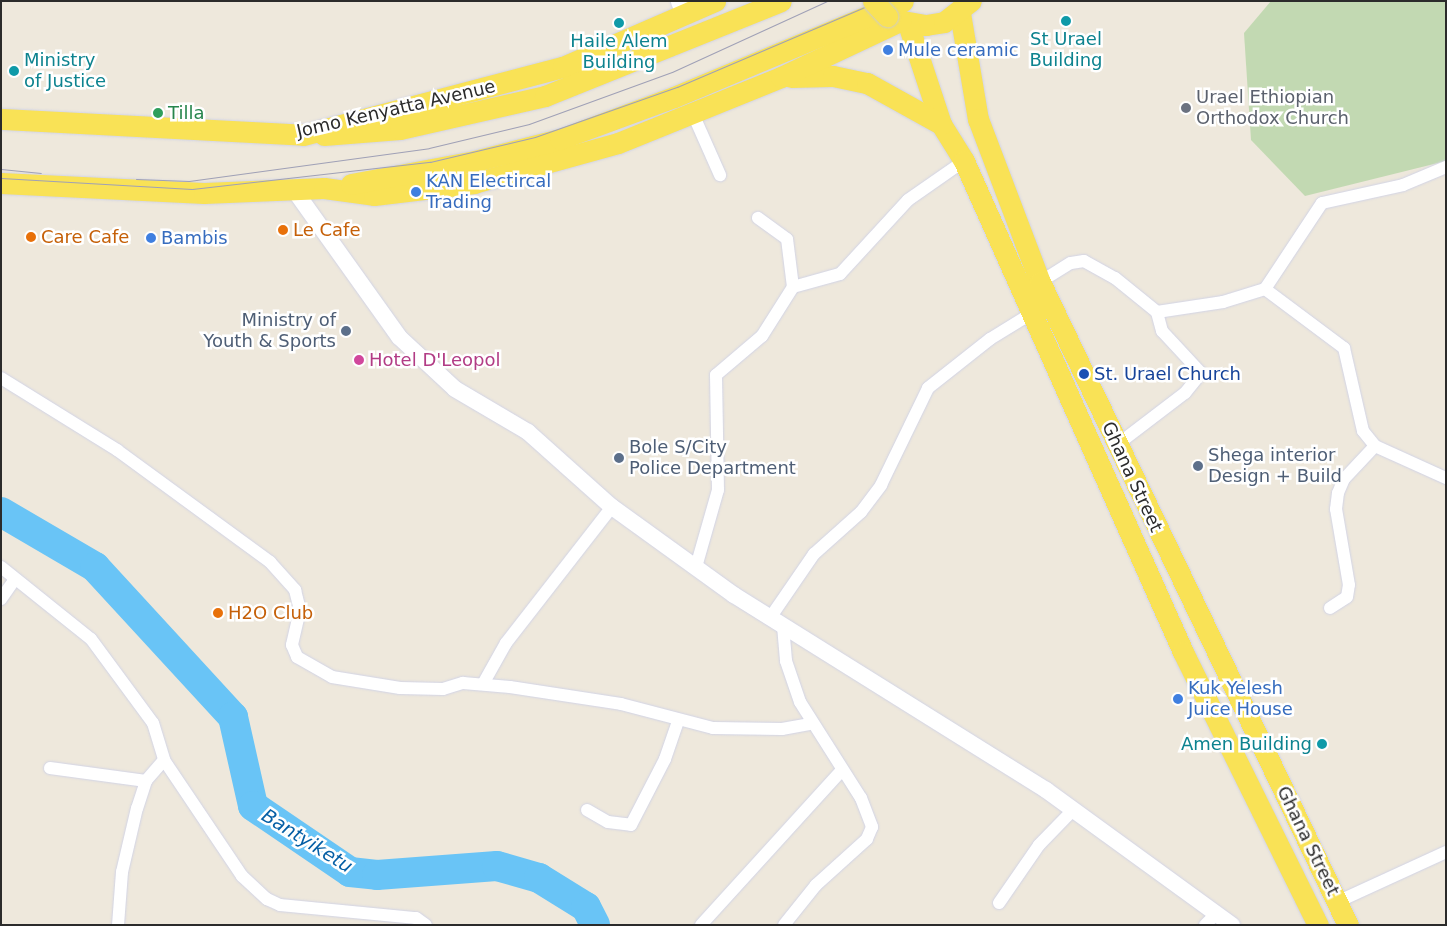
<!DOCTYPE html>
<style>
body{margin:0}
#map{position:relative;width:1447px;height:926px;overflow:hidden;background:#eee8dc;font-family:"DejaVu Sans",sans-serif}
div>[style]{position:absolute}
.cemetery>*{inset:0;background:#c2d9b2}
.river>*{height:30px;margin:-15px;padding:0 15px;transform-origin:15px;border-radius:15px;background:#69c4f6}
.roads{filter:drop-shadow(0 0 1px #d1d3e5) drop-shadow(0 0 1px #d1d3e5)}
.minor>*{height:12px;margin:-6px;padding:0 6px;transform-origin:6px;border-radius:6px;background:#fff}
.tertiary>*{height:16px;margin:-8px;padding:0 8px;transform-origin:8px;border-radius:8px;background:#fff}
.secondary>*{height:19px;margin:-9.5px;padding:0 9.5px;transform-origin:9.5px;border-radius:9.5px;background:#fff}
.primary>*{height:21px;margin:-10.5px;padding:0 10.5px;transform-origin:10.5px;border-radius:10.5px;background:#f9e256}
.tram>*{height:1px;margin:-0.5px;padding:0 0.5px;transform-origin:0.5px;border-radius:0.5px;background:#9fa0b6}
.bridges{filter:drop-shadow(0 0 1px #ccc) drop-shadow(0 0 1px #ccc)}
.primary-bridge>*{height:21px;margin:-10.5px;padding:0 10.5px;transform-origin:10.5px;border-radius:10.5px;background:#f9e256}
.dots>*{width:14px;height:14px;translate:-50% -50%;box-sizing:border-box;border:2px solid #fff;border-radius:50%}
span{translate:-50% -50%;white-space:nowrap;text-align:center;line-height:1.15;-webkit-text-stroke:5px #fff;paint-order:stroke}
.culture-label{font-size:18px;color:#0d838f}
.left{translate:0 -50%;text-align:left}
.right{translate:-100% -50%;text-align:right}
.shop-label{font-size:18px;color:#366cbe}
.worship-label{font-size:18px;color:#5b616d}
.street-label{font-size:18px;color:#2b2b2b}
.leisure-label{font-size:18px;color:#27864d}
.food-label{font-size:18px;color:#c56008}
.service-label{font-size:18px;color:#4e5e75}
.hotel-label{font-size:18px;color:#b23c85}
.transit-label{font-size:18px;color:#164399}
.water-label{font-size:19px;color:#055fa5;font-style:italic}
.frame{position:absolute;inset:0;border:2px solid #2b2b2b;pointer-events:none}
</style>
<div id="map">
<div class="cemetery">
<i style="clip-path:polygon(1271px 1px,1446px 1px,1446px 161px,1305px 196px,1251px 140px,1244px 33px)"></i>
</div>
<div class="river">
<i style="left:1px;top:512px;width:109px;rotate:30.3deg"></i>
<i style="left:95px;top:567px;width:204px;rotate:47.4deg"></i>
<i style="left:233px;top:717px;width:91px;rotate:77.3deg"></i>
<i style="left:253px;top:806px;width:117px;rotate:34.2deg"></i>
<i style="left:350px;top:872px;width:27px;rotate:6deg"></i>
<i style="left:377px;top:875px;width:120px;rotate:-4.3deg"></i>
<i style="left:497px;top:866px;width:44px;rotate:15.9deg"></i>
<i style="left:539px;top:878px;width:55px;rotate:31.7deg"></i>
<i style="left:586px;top:907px;width:20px;rotate:63deg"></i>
</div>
<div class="roads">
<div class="minor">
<i style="left:693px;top:114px;width:67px;rotate:66.1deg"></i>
<i style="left:1040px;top:282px;width:36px;rotate:-32deg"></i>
<i style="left:1071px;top:263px;width:13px;rotate:-9deg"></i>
<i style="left:1084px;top:261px;width:35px;rotate:29deg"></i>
<i style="left:1115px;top:278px;width:54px;rotate:39deg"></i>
<i style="left:1157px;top:312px;width:67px;rotate:-8.6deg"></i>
<i style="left:1223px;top:302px;width:44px;rotate:-17.2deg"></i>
<i style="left:1265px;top:289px;width:103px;rotate:-56.5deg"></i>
<i style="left:1322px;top:203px;width:83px;rotate:-12.5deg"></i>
<i style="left:1403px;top:185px;width:47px;rotate:-22.7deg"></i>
<i style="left:793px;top:287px;width:49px;rotate:-15.5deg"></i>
<i style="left:840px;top:274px;width:100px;rotate:-47.4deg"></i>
<i style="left:908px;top:200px;width:68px;rotate:-34.9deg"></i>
<i style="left:1265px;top:289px;width:99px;rotate:36.8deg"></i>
<i style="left:1344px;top:348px;width:85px;rotate:77.1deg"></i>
<i style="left:1363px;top:431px;width:19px;rotate:51deg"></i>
<i style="left:1375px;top:446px;width:78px;rotate:24.3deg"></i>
<i style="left:1px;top:378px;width:137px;rotate:31.8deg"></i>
<i style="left:117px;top:450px;width:190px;rotate:36.2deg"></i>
<i style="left:270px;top:562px;width:38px;rotate:48deg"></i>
<i style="left:295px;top:590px;width:21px;rotate:76deg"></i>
<i style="left:300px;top:610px;width:36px;rotate:103deg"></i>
<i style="left:292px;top:645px;width:13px;rotate:67deg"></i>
<i style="left:297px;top:657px;width:40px;rotate:29.7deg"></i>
<i style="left:332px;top:677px;width:69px;rotate:9.2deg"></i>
<i style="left:400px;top:688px;width:43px;rotate:1.3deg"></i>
<i style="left:443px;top:689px;width:21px;rotate:-17deg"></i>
<i style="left:463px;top:683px;width:47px;rotate:4.9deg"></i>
<i style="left:510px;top:687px;width:112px;rotate:8.7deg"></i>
<i style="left:621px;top:704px;width:95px;rotate:14.6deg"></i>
<i style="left:713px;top:728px;width:69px;rotate:0.8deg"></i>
<i style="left:782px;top:729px;width:29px;rotate:-10deg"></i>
<i style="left:1118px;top:444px;width:84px;rotate:-37.3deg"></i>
<i style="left:1185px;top:393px;width:26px;rotate:-51deg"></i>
<i style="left:1201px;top:373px;width:57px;rotate:-132.9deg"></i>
<i style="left:1162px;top:331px;width:20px;rotate:-105deg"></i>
<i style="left:1px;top:567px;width:115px;rotate:38.7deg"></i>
<i style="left:91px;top:639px;width:104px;rotate:53.6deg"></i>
<i style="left:153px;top:723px;width:39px;rotate:73deg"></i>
<i style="left:164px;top:760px;width:28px;rotate:131deg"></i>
<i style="left:146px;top:781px;width:28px;rotate:108deg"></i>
<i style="left:137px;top:808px;width:66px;rotate:103.2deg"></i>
<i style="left:122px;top:872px;width:53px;rotate:94.3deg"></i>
<i style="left:696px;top:567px;width:80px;rotate:-74.1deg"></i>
<i style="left:718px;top:490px;width:115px;rotate:-91deg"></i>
<i style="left:716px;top:375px;width:60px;rotate:-40.3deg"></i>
<i style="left:762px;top:336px;width:58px;rotate:-57.7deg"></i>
<i style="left:793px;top:287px;width:48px;rotate:-97.1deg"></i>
<i style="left:787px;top:239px;width:36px;rotate:-144deg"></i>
<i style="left:1px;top:599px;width:24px;rotate:-55deg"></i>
<i style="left:1330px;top:608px;width:20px;rotate:-33deg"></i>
<i style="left:1347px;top:597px;width:12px;rotate:-81deg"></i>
<i style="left:1349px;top:585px;width:77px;rotate:-99.7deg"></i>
<i style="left:1336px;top:509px;width:16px;rotate:-83deg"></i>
<i style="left:1338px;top:493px;width:15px;rotate:-67deg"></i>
<i style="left:1344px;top:479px;width:45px;rotate:-46.8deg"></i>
<i style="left:770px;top:618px;width:78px;rotate:-55.5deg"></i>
<i style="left:814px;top:554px;width:63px;rotate:-41.8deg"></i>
<i style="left:861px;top:512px;width:34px;rotate:-53deg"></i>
<i style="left:881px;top:485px;width:108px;rotate:-64.1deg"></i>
<i style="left:928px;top:388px;width:79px;rotate:-38.3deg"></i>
<i style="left:990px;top:339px;width:46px;rotate:-31.6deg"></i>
<i style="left:783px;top:626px;width:35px;rotate:85deg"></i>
<i style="left:786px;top:661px;width:43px;rotate:71.1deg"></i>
<i style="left:800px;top:702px;width:114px;rotate:57.6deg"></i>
<i style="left:861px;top:798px;width:31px;rotate:69deg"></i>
<i style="left:872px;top:827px;width:13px;rotate:113deg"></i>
<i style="left:867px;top:839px;width:69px;rotate:138deg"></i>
<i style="left:816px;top:885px;width:51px;rotate:128.7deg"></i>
<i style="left:483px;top:684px;width:47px;rotate:-60.7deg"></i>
<i style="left:506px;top:643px;width:172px;rotate:-52.1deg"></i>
<i style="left:164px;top:760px;width:140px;rotate:56.1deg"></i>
<i style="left:242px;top:876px;width:34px;rotate:43deg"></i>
<i style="left:267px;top:899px;width:14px;rotate:25deg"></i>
<i style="left:280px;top:905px;width:137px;rotate:5.5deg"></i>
<i style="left:416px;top:918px;width:12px;rotate:35deg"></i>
<i style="left:50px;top:768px;width:97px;rotate:7.7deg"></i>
<i style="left:587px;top:810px;width:24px;rotate:30deg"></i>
<i style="left:608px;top:822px;width:23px;rotate:7deg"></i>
<i style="left:631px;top:825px;width:74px;rotate:-62.7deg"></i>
<i style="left:665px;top:759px;width:39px;rotate:-71deg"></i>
<i style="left:1337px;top:902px;width:120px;rotate:-24.6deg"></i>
<i style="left:999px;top:903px;width:70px;rotate:-55.4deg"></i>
<i style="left:1039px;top:845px;width:49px;rotate:-45.8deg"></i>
<i style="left:701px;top:925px;width:208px;rotate:-47.7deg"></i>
<i style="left:1205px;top:925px;width:17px;rotate:-45deg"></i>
</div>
<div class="tertiary">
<i style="left:295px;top:191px;width:179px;rotate:54.5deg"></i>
<i style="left:399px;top:337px;width:76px;rotate:42.9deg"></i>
<i style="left:455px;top:389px;width:85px;rotate:30.5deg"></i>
<i style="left:528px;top:432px;width:113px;rotate:41.8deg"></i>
<i style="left:612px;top:507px;width:150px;rotate:35.8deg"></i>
<i style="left:734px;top:595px;width:368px;rotate:32deg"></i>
<i style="left:1046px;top:790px;width:230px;rotate:36deg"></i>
</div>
<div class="secondary">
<i style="left:680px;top:1px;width:13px;rotate:67deg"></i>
</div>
<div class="primary">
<i style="left:960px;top:13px;width:108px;rotate:80.4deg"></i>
<i style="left:978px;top:119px;width:174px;rotate:69.2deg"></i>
<i style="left:1040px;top:282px;width:713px;rotate:64.41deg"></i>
<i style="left:897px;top:20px;width:29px;rotate:10deg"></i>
<i style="left:926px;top:25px;width:18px;rotate:-9deg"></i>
<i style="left:944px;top:22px;width:34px;rotate:-38deg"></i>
<i style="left:908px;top:24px;width:105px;rotate:71.7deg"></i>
<i style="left:941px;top:124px;width:44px;rotate:58.1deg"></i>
<i style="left:964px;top:161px;width:538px;rotate:65.96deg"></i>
<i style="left:1183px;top:652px;width:305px;rotate:63.7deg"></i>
<i style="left:791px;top:77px;width:42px;rotate:-1.4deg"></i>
<i style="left:833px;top:76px;width:35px;rotate:12deg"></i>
<i style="left:867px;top:83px;width:85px;rotate:29deg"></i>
<i style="left:1px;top:119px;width:302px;rotate:3deg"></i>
<i style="left:303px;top:135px;width:269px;rotate:-14.7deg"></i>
<i style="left:563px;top:67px;width:166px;rotate:-23.5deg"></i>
<i style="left:324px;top:135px;width:76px;rotate:-4.5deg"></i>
<i style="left:400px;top:129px;width:149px;rotate:-12.8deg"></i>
<i style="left:545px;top:96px;width:254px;rotate:-21.9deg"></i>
<i style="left:1px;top:183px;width:203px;rotate:2.8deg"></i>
<i style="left:204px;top:193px;width:120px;rotate:-2.4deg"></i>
<i style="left:324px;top:188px;width:50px;rotate:8deg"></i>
<i style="left:374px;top:195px;width:101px;rotate:-6.8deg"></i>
<i style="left:474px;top:183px;width:149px;rotate:-15.5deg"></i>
<i style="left:618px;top:143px;width:176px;rotate:-22deg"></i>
<i style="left:781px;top:77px;width:132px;rotate:-25.2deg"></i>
<i style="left:351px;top:184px;width:126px;rotate:-10.5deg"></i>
<i style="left:475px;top:161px;width:88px;rotate:-14.5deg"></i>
<i style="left:560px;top:139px;width:121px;rotate:-20.2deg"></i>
<i style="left:674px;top:97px;width:248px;rotate:-22.7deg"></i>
</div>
</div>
<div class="tram">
<i style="left:1px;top:169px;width:40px;rotate:5.7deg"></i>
<i style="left:1px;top:178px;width:191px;rotate:3.3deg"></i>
<i style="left:192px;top:189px;width:240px;rotate:-6.5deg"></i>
<i style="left:430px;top:162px;width:108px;rotate:-13.4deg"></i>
<i style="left:535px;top:137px;width:151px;rotate:-19.4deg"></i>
<i style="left:677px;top:87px;width:220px;rotate:-23.1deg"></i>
<i style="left:136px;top:179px;width:53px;rotate:2.2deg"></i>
<i style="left:189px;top:181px;width:242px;rotate:-7.8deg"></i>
<i style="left:429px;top:148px;width:103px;rotate:-13.5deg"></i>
<i style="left:529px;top:124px;width:152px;rotate:-20deg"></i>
<i style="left:672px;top:72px;width:170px;rotate:-24.6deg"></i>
</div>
<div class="bridges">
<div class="primary-bridge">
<i style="left:873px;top:1px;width:21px;rotate:47deg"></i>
</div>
</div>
<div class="dots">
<i style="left:1066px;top:21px;background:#0f9aa8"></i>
<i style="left:619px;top:23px;background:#0f9aa8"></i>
<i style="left:888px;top:50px;background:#3f7fe0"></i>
<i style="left:14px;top:71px;background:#0f9aa8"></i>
<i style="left:1186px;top:108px;background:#6b7280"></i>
<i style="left:158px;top:113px;background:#2e9e5b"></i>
<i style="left:416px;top:192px;background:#3f7fe0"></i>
<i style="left:283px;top:230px;background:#e8710a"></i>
<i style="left:31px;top:237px;background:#e8710a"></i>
<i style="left:151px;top:238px;background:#3f7fe0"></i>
<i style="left:346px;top:331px;background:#5c6f8a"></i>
<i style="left:359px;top:360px;background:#d1479c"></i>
<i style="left:1084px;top:374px;background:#1a4fb4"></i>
<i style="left:619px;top:458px;background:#5c6f8a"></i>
<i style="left:1198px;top:466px;background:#5c6f8a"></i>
<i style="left:218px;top:613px;background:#e8710a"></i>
<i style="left:1178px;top:699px;background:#3f7fe0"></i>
<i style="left:1322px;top:744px;background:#0f9aa8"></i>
</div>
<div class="culture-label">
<span style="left:1066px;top:50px">St Urael<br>Building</span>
<span style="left:619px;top:52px">Haile Alem<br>Building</span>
<span class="left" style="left:24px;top:71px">Ministry<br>of Justice</span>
<span class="right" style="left:1312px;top:744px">Amen Building</span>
</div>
<div class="shop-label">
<span class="left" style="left:898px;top:50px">Mule ceramic</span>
<span class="left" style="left:426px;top:192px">KAN Electircal<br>Trading</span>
<span class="left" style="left:161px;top:238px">Bambis</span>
<span class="left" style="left:1188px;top:699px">Kuk Yelesh<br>Juice House</span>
</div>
<div class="worship-label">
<span class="left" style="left:1196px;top:108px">Urael Ethiopian<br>Orthodox Church</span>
</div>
<div class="street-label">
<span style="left:396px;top:109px;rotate:-13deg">Jomo Kenyatta Avenue</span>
<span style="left:1132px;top:477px;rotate:65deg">Ghana Street</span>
<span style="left:1308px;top:841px;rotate:64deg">Ghana Street</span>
</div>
<div class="leisure-label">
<span class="left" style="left:168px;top:113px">Tilla</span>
</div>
<div class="food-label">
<span class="left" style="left:293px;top:230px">Le Cafe</span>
<span class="left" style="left:41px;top:237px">Care Cafe</span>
<span class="left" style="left:228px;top:613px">H2O Club</span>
</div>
<div class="service-label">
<span class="right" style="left:336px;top:331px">Ministry of<br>Youth &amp; Sports</span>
<span class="left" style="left:629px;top:458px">Bole S/City<br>Police Department</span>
<span class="left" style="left:1208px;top:466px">Shega interior<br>Design + Build</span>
</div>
<div class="hotel-label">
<span class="left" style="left:369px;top:360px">Hotel D'Leopol</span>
</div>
<div class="transit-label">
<span class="left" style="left:1094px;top:374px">St. Urael Church</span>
</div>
<div class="water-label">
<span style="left:307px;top:841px;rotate:32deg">Bantyiketu</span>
</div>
<div class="frame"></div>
</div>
